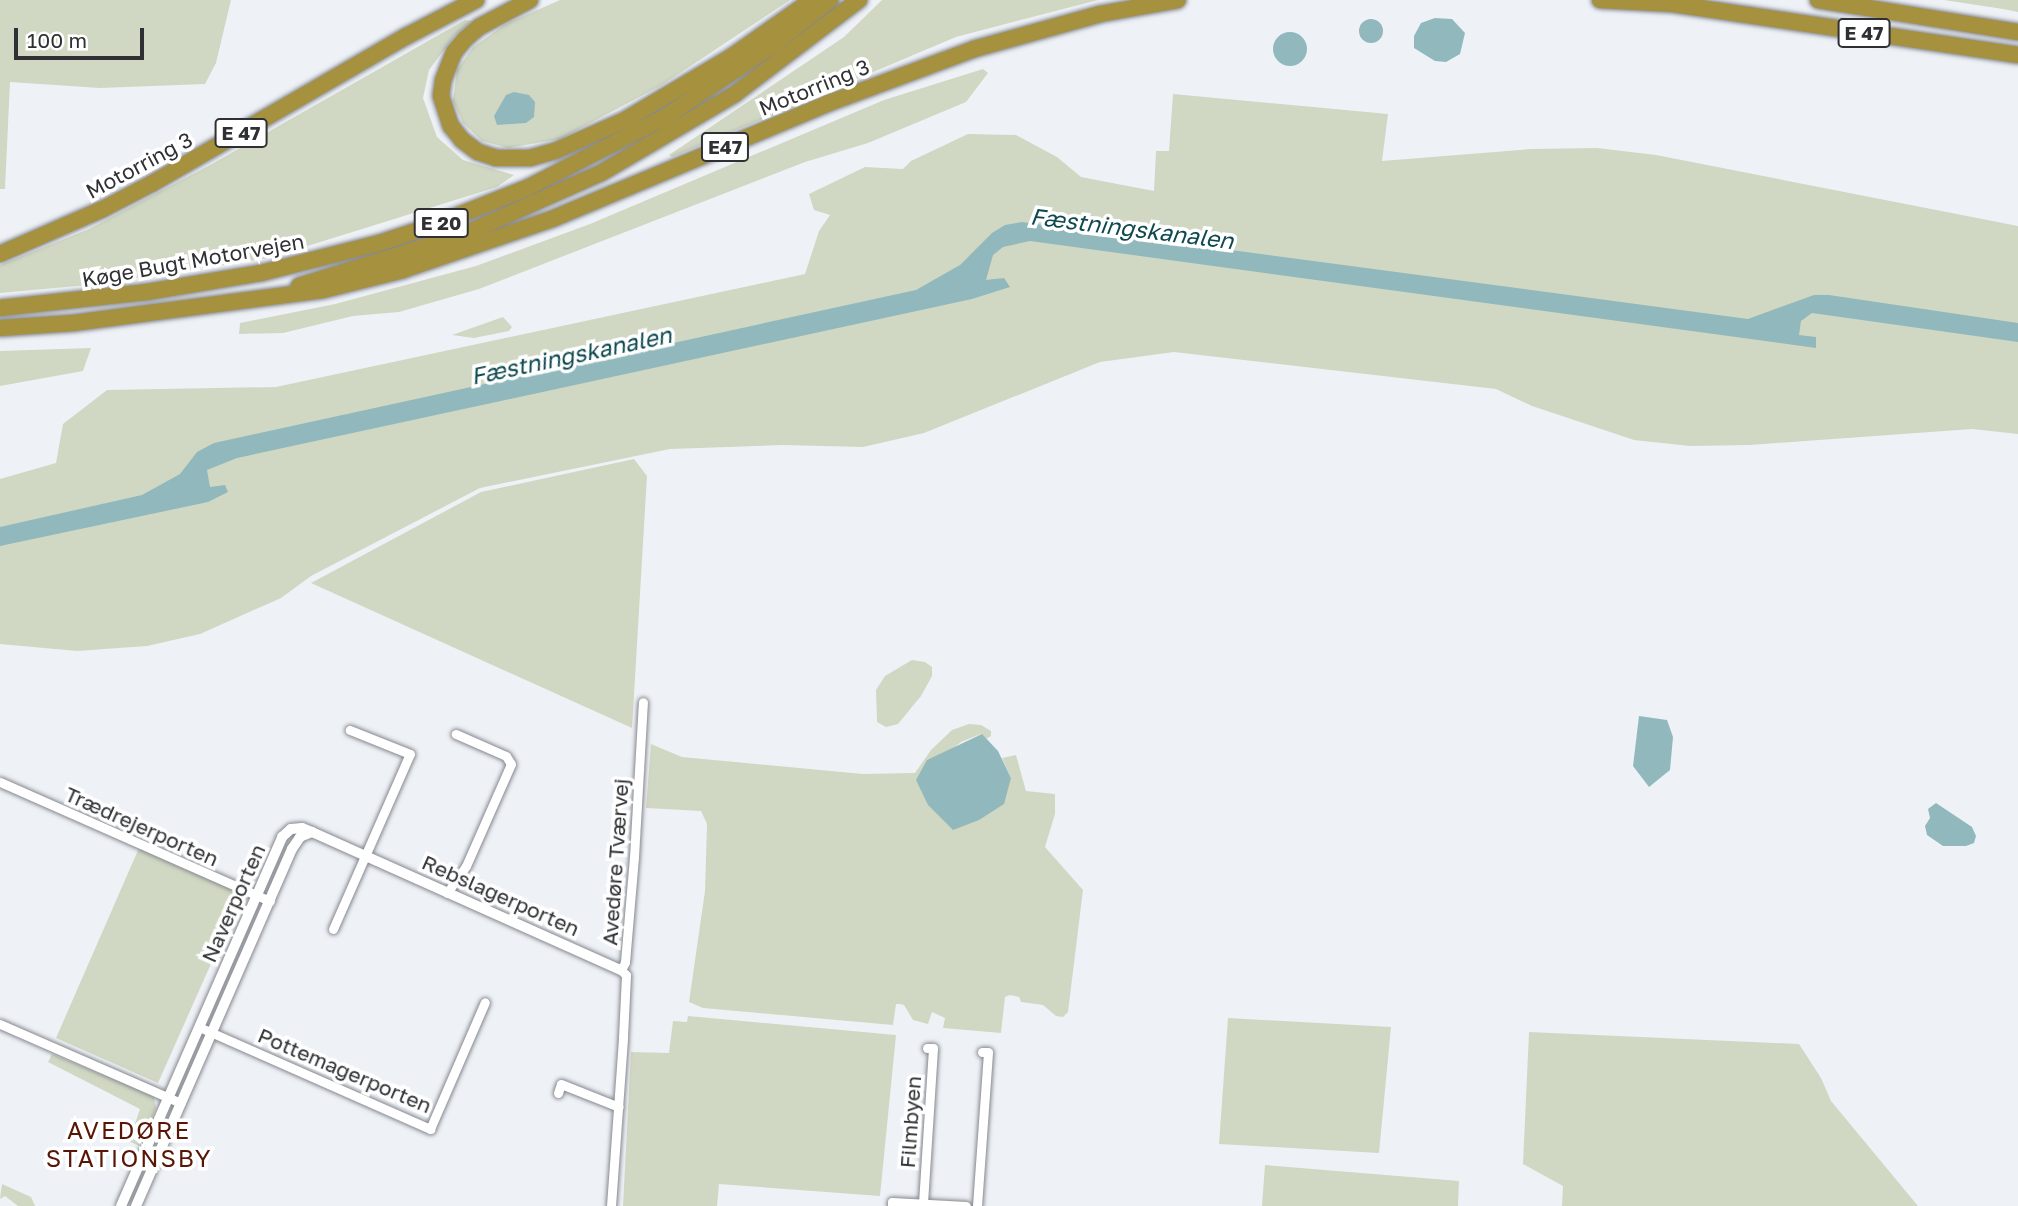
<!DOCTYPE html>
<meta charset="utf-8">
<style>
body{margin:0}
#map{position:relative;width:2018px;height:1206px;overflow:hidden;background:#eef2f7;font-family:"Golos Text",sans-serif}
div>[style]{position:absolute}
.green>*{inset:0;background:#d0d8c3}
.water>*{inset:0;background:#91b8bc}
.round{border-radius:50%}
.roads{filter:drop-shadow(0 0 2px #85888e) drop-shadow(0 0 2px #85888e)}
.minor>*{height:9px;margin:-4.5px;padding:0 4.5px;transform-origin:4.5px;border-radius:4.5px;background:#fff}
.tertiary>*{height:10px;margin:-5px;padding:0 5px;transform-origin:5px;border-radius:5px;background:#fff}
.motorway>*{height:16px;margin:-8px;padding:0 8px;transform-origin:8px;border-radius:8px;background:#a6913f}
span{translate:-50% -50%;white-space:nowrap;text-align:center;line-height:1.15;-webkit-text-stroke:7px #fff;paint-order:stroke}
.shield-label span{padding:2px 5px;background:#fff;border:2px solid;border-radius:5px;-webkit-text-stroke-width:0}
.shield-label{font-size:19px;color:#2f3033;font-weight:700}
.street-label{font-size:21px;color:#2f3033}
.water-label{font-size:23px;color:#0e494f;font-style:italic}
.quarter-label{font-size:24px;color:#581605;letter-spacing:2px}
.scale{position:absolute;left:14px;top:28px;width:130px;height:32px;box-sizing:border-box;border:4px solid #2f3033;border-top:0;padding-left:9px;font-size:21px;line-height:24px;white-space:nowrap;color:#2f3033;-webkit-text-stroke:5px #fff;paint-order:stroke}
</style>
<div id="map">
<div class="green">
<i style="clip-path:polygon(0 0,231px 0,216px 63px,205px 84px,100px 88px,10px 82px,5px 189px,0 189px)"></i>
<i style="clip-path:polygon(560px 0,790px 0,662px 85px,560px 139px,508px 148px,482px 141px,463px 123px,453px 101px,457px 70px,473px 47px,506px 24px)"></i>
<i style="clip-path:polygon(882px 0,1098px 0,956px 37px,672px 157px,669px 155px,844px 37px)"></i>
<i style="clip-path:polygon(1944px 0,2018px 0,2018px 12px,2003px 9px)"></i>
<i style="clip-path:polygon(465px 20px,472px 21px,455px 35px,429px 70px,423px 98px,437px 137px,463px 160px,514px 175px,497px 187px,269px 258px,88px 285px,0 293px,0 265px,89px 229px,212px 164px)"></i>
<i style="clip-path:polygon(983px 69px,988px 73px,966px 102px,868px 143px,805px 162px,479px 289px,399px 312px,353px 316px,283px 333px,239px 334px,240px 323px,335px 304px,476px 266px,590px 224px,884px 100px)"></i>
<i style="clip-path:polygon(1173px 94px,1388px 114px,1382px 161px,1531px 149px,1597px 148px,1656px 155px,2018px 226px,2018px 434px,1972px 429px,1750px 445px,1690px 446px,1634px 440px,1532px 406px,1496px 389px,1174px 352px,1100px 362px,924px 433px,863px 447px,782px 445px,670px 449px,480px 488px,311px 576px,281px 598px,200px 634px,147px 646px,77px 651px,0 644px,0 479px,56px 463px,63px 424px,107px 390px,276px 387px,805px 274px,819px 231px,830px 215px,814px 210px,809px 194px,865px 167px,903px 169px,911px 161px,968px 134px,1016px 135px,1057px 157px,1081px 177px,1154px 191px,1156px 151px,1169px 151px)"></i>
<i style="clip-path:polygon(503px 317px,512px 327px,509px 331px,474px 338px,452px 335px)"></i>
<i style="clip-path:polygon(91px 348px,83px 371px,0 386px,0 351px)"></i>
<i style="clip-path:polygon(634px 459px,647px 476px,632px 728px,311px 583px,481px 492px)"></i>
<i style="clip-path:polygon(912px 660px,925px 662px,932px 667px,932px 676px,921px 696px,898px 724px,886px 727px,877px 722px,876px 690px,885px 676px)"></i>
<i style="clip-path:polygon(969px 724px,981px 725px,991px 731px,991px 736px,986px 739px,981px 734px,961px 742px,947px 753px,927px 760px,1011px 778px,1002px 758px,1016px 755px,1026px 791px,1055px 794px,1055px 814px,1045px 847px,1083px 890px,1068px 1012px,1063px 1017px,1056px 1016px,1043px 1005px,1021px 1002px,1019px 997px,1010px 995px,1005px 997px,1001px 1033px,943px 1028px,945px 1018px,932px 1012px,928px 1024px,913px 1020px,904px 1005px,899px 1004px,896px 1004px,893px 1025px,703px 1008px,689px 1002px,705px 891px,707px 824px,701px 811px,646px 808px,651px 744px,682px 757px,863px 774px,915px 773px,931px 750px,952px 730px)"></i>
<i style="clip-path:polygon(139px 848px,242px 894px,158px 1083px,56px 1038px)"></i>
<i style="clip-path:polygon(688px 1016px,896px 1035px,880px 1196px,719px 1184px,717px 1206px,623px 1206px,631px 1052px,669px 1053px,673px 1021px,687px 1022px)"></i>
<i style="clip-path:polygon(1228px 1018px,1391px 1027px,1379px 1153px,1219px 1144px)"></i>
<i style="clip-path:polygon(1529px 1032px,1799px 1044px,1821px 1078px,1831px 1101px,1918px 1206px,1562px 1206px,1563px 1186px,1523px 1164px)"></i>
<i style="clip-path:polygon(52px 1054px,154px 1096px,156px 1108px,139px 1146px,129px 1141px,140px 1109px,48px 1062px)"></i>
<i style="clip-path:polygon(1265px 1165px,1459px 1181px,1458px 1206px,1262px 1206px)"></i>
<i style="clip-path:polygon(2px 1184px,31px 1197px,35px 1206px,18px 1206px,5px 1196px,0 1199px)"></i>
</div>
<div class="water">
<i style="clip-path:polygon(1435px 18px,1452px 19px,1465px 33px,1460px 54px,1446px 62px,1435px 61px,1414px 48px,1414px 36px,1421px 23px)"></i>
<i class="round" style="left:1359px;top:19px;width:24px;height:24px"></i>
<i class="round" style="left:1273px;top:32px;width:34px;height:34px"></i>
<i style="clip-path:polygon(514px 92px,529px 95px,535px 102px,534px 117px,526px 123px,497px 125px,494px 116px,506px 95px)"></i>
<i style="clip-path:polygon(1022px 222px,1748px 319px,1814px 295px,1829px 295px,2018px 323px,2018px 342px,1812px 313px,1801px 321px,1799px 335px,1816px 337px,1816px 348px,1030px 241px,1003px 247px,993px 255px,986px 280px,1004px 278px,1010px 287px,972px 299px,237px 458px,207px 470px,210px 487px,225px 485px,228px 492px,208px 502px,0 546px,0 527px,142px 495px,180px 474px,197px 452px,214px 443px,916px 290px,960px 265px,992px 233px,1005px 225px)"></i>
<i style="clip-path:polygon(1639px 716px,1667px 720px,1673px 737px,1670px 770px,1649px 787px,1633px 766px)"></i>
<i style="clip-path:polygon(982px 734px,998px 751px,1011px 778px,1004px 804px,979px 820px,953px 830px,928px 805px,916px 780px,927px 760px)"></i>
<i style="clip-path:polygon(1936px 803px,1972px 827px,1976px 836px,1974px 843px,1966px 846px,1943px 846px,1927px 835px,1925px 826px,1930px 818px,1928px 809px)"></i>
</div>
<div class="roads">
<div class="minor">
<i style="left:0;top:782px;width:295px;rotate:23.8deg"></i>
<i style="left:447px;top:893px;width:33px;rotate:-55deg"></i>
<i style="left:466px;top:866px;width:111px;rotate:-66.2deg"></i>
<i style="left:511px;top:764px;width:9px;rotate:-122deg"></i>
<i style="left:506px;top:756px;width:55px;rotate:-156.3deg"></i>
<i style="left:333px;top:929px;width:191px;rotate:-66.3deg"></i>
<i style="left:410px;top:754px;width:65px;rotate:-158.2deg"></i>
<i style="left:0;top:1024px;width:197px;rotate:23.6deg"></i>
<i style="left:199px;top:1027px;width:253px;rotate:23.8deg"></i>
<i style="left:430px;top:1129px;width:138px;rotate:-66.6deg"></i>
<i style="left:558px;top:1093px;width:9px;rotate:-72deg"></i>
<i style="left:561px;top:1084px;width:62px;rotate:21.6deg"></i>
<i style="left:923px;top:1203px;width:155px;rotate:-86.3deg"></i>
<i style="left:933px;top:1048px;width:6px;rotate:180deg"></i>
<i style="left:611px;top:1206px;width:169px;rotate:-85.9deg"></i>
<i style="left:623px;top:1037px;width:62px;rotate:-87.2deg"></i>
<i style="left:626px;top:975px;width:7px;rotate:-135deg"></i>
<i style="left:621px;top:970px;width:9px;rotate:-63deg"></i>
<i style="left:625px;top:962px;width:105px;rotate:-85.1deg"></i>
<i style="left:634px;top:857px;width:155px;rotate:-86.7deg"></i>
<i style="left:892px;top:1206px;width:4px;rotate:-90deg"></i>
<i style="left:892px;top:1202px;width:74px;rotate:3.1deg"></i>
<i style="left:977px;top:1206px;width:154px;rotate:-85.9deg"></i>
<i style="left:988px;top:1052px;width:6px;rotate:180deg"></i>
</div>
<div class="tertiary">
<i style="left:121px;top:1206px;width:403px;rotate:-66.4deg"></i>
<i style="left:282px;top:837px;width:12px;rotate:-42deg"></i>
<i style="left:291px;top:829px;width:11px;rotate:-5deg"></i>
<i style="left:302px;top:828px;width:11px;rotate:22deg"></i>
<i style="left:312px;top:832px;width:338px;rotate:24.1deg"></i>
<i style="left:136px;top:1206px;width:390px;rotate:-66.4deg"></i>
<i style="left:292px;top:849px;width:14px;rotate:-56deg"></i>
<i style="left:300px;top:837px;width:13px;rotate:-23deg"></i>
</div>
<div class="motorway">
<i style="left:530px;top:0;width:58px;rotate:152.1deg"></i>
<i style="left:479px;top:27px;width:18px;rotate:139deg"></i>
<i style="left:465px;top:39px;width:17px;rotate:130deg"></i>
<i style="left:454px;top:52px;width:31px;rotate:111deg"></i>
<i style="left:443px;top:81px;width:15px;rotate:98deg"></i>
<i style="left:441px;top:96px;width:32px;rotate:72deg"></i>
<i style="left:451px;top:126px;width:18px;rotate:52deg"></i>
<i style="left:462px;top:140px;width:20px;rotate:37deg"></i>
<i style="left:478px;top:152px;width:19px;rotate:18deg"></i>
<i style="left:496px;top:158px;width:34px"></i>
<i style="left:530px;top:158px;width:26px;rotate:-16deg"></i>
<i style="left:555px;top:151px;width:77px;rotate:-23.9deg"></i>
<i style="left:625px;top:120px;width:123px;rotate:-30.7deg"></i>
<i style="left:731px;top:57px;width:99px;rotate:-35.1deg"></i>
<i style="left:1600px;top:0;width:73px;rotate:3.1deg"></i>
<i style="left:1673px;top:4px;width:349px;rotate:8.4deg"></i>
<i style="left:1818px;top:0;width:203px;rotate:9.1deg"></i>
<i style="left:0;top:254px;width:112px;rotate:-23.6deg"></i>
<i style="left:103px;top:209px;width:56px;rotate:-27.5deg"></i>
<i style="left:153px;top:183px;width:293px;rotate:-30.1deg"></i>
<i style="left:407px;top:36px;width:78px;rotate:-27.6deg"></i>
<i style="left:299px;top:286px;width:169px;rotate:-17.3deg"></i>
<i style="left:460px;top:236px;width:154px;rotate:-24.1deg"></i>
<i style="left:601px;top:173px;width:156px;rotate:-30.5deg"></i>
<i style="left:735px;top:94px;width:156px;rotate:-37.2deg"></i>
<i style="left:0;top:308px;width:148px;rotate:-6.2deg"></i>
<i style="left:147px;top:292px;width:116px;rotate:-9.5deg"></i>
<i style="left:261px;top:273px;width:119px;rotate:-14.2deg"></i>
<i style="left:376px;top:244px;width:61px;rotate:-18.1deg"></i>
<i style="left:434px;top:225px;width:100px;rotate:-21.7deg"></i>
<i style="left:527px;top:188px;width:155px;rotate:-27.2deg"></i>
<i style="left:665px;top:117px;width:130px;rotate:-33.7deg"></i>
<i style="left:773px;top:45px;width:73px;rotate:-38.3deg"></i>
<i style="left:0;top:328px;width:73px;rotate:-3.9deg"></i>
<i style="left:73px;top:323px;width:252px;rotate:-7.5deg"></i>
<i style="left:323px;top:290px;width:82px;rotate:-14deg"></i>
<i style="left:403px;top:270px;width:157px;rotate:-18.9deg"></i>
<i style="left:552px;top:219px;width:300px;rotate:-22.7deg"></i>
<i style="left:829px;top:103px;width:155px;rotate:-20.4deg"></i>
<i style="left:974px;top:49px;width:131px;rotate:-15.5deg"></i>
<i style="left:1100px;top:14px;width:79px;rotate:-10.2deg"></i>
</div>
</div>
<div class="shield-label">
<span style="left:1864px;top:33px">E 47</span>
<span style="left:241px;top:133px">E 47</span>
<span style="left:725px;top:147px">E47</span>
<span style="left:441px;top:223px">E 20</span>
</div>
<div class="street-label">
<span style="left:814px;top:87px;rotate:-22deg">Motorring 3</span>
<span style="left:139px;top:165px;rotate:-28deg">Motorring 3</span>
<span style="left:193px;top:260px;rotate:-10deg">Køge Bugt Motorvejen</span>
<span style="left:142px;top:826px;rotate:24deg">Trædrejerporten</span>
<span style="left:615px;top:862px;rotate:-86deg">Avedøre Tværvej</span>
<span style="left:501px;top:895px;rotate:24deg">Rebslagerporten</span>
<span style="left:233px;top:903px;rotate:-66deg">Naverporten</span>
<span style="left:345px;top:1070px;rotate:23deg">Pottemagerporten</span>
<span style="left:910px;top:1122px;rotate:-86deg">Filmbyen</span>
</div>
<div class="water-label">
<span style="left:1132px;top:228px;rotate:7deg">Fæstningskanalen</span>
<span style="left:571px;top:355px;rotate:-12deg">Fæstningskanalen</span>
</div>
<div class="quarter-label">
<span style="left:129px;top:1144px">AVEDØRE<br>STATIONSBY</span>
</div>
<div class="scale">100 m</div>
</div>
